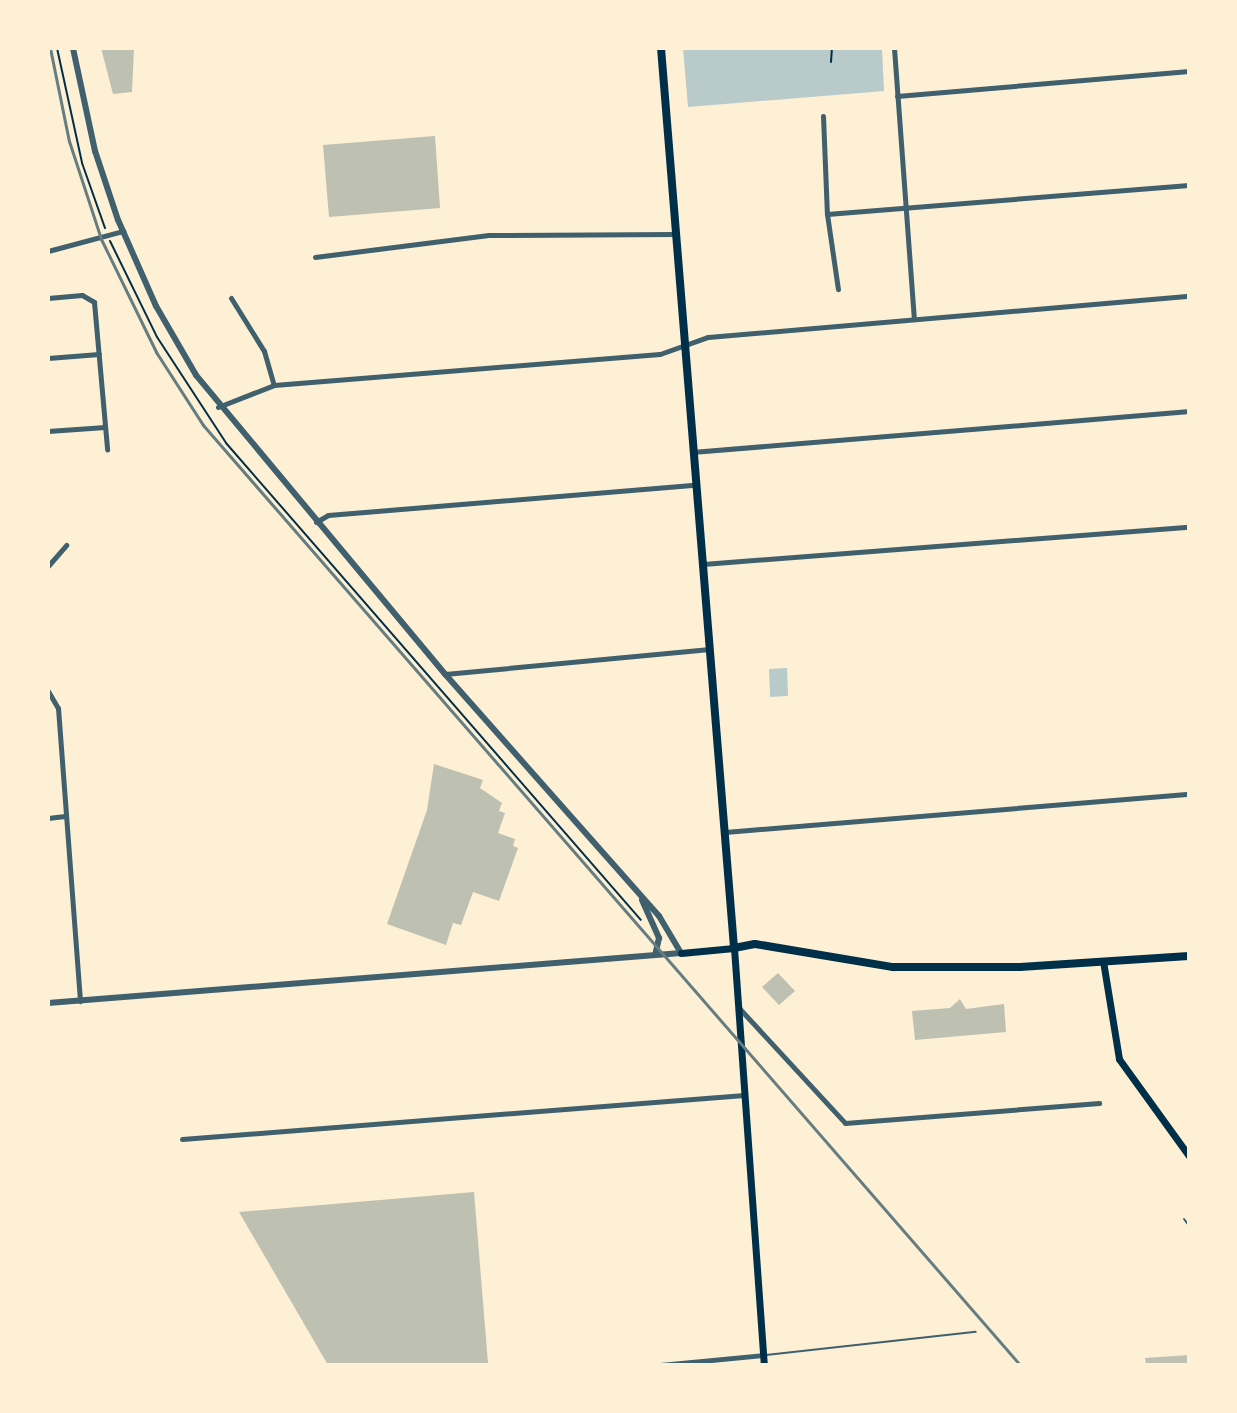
<!DOCTYPE html>
<style>
body{margin:0}
#map{position:relative;width:1237px;height:1413px;overflow:hidden;background:#fdf0d5;font-family:Raleway,sans-serif}
div>[style]{position:absolute}
.green>*{inset:0;background:#b9caca}
.building>*{inset:0;background:#bec0b2}
.path>*{height:2px;margin:-1px;padding:0 1px;transform-origin:1px;border-radius:1px;background:#003049}
.service>*{height:2px;margin:-1px;padding:0 1px;transform-origin:1px;border-radius:1px;background:#3f606c}
.minor>*{height:5px;margin:-2.5px;padding:0 2.5px;transform-origin:2.5px;border-radius:2.5px;background:#3f606c}
.tertiary>*{height:6px;margin:-3px;padding:0 3px;transform-origin:3px;border-radius:3px;background:#3f606c}
.secondary>*{height:7px;margin:-3.5px;padding:0 3.5px;transform-origin:3.5px;border-radius:3.5px;background:#003049}
.primary>*{height:8px;margin:-4px;padding:0 4px;transform-origin:4px;border-radius:4px;background:#003049}
.rail>*{height:3px;margin:-1.5px;padding:0 1.5px;transform-origin:1.5px;border-radius:1.5px;background:#657d81}
span{translate:-50% -50%;white-space:nowrap;text-align:center;line-height:1.15;-webkit-text-stroke:6px #fdf0d5;paint-order:stroke}
.frame{position:absolute;inset:0;border:50px solid #fdf0d5;pointer-events:none}
</style>
<div id="map">
<div class="green">
<i style="clip-path:polygon(683px 48px,882px 48px,884px 91px,688px 107px)"></i>
<i style="clip-path:polygon(787px 668px,788px 696px,770px 697px,769px 669px)"></i>
</div>
<div class="building">
<i style="clip-path:polygon(101px 48px,134px 48px,132px 92px,113px 94px)"></i>
<i style="clip-path:polygon(435px 136px,440px 208px,329px 217px,323px 145px)"></i>
<i style="clip-path:polygon(434px 764px,483px 780px,480px 788px,502px 803px,499px 811px,505px 813px,498px 833px,515px 839px,513px 846px,518px 848px,499px 901px,473px 892px,461px 925px,453px 923px,446px 945px,387px 924px,427px 810px)"></i>
<i style="clip-path:polygon(778px 973px,795px 991px,779px 1005px,762px 987px)"></i>
<i style="clip-path:polygon(960px 999px,966px 1009px,1004px 1004px,1006px 1032px,915px 1040px,912px 1011px,950px 1008px)"></i>
<i style="clip-path:polygon(474px 1192px,488px 1363px,472px 1365px,328px 1365px,239px 1212px)"></i>
<i style="clip-path:polygon(1189px 1355px,1189px 1365px,1146px 1365px,1145px 1358px)"></i>
</div>
<div class="path">
<i style="left:57px;top:48px;width:118px;rotate:77.7deg"></i>
<i style="left:82px;top:163px;width:69px;rotate:70.5deg"></i>
<i style="left:831px;top:62px;width:14px;rotate:-86deg"></i>
<i style="left:110px;top:241px;width:107px;rotate:63.9deg"></i>
<i style="left:157px;top:337px;width:126px;rotate:56.9deg"></i>
<i style="left:226px;top:443px;width:632px;rotate:48.98deg"></i>
</div>
<div class="service">
<i style="left:1184px;top:1219px;width:9px;rotate:54deg"></i>
<i style="left:766px;top:1355px;width:211px;rotate:-6.3deg"></i>
</div>
<div class="minor">
<i style="left:894px;top:48px;width:272px;rotate:85.8deg"></i>
<i style="left:897px;top:96px;width:293px;rotate:-4.9deg"></i>
<i style="left:823px;top:116px;width:98px;rotate:87.7deg"></i>
<i style="left:827px;top:214px;width:76px;rotate:81.7deg"></i>
<i style="left:827px;top:214px;width:363px;rotate:-4.6deg"></i>
<i style="left:48px;top:251px;width:78px;rotate:-14.9deg"></i>
<i style="left:315px;top:257px;width:175px;rotate:-7.2deg"></i>
<i style="left:489px;top:235px;width:186px;rotate:-0.3deg"></i>
<i style="left:48px;top:298px;width:34px;rotate:-5deg"></i>
<i style="left:82px;top:295px;width:14px;rotate:30deg"></i>
<i style="left:94px;top:302px;width:148px;rotate:84.9deg"></i>
<i style="left:231px;top:298px;width:62px;rotate:58.1deg"></i>
<i style="left:264px;top:351px;width:35px;rotate:74deg"></i>
<i style="left:48px;top:358px;width:51px;rotate:-4.5deg"></i>
<i style="left:218px;top:407px;width:60px;rotate:-21.4deg"></i>
<i style="left:274px;top:385px;width:387px;rotate:-4.6deg"></i>
<i style="left:660px;top:354px;width:51px;rotate:-19.5deg"></i>
<i style="left:708px;top:337px;width:483px;rotate:-4.9deg"></i>
<i style="left:48px;top:431px;width:57px;rotate:-4deg"></i>
<i style="left:692px;top:452px;width:499px;rotate:-4.7deg"></i>
<i style="left:316px;top:522px;width:14px;rotate:-30deg"></i>
<i style="left:328px;top:515px;width:368px;rotate:-4.7deg"></i>
<i style="left:703px;top:564px;width:487px;rotate:-4.4deg"></i>
<i style="left:48px;top:566px;width:28px;rotate:-49deg"></i>
<i style="left:445px;top:674px;width:266px;rotate:-5.4deg"></i>
<i style="left:48px;top:691px;width:20px;rotate:60deg"></i>
<i style="left:58px;top:708px;width:294px;rotate:85.7deg"></i>
<i style="left:48px;top:818px;width:17px;rotate:-7deg"></i>
<i style="left:725px;top:832px;width:466px;rotate:-4.7deg"></i>
<i style="left:739px;top:1008px;width:156px;rotate:47.3deg"></i>
<i style="left:845px;top:1123px;width:255px;rotate:-4.5deg"></i>
<i style="left:182px;top:1139px;width:564px;rotate:-4.48deg"></i>
<i style="left:660px;top:1365px;width:103px;rotate:-5.5deg"></i>
</div>
<div class="tertiary">
<i style="left:642px;top:900px;width:42px;rotate:65.9deg"></i>
<i style="left:659px;top:938px;width:17px;rotate:103deg"></i>
<i style="left:48px;top:1003px;width:635px;rotate:-4.52deg"></i>
<i style="left:681px;top:953px;width:43px;rotate:-120.7deg"></i>
<i style="left:659px;top:916px;width:323px;rotate:-131.5deg"></i>
<i style="left:445px;top:674px;width:389px;rotate:-129.8deg"></i>
<i style="left:196px;top:375px;width:80px;rotate:-120.1deg"></i>
<i style="left:156px;top:306px;width:94px;rotate:-113.8deg"></i>
<i style="left:118px;top:220px;width:73px;rotate:-108.4deg"></i>
<i style="left:95px;top:151px;width:105px;rotate:-102.1deg"></i>
</div>
<div class="secondary">
<i style="left:681px;top:953px;width:53px;rotate:-5.4deg"></i>
<i style="left:734px;top:948px;width:418px;rotate:85.9deg"></i>
<i style="left:1103px;top:961px;width:99px;rotate:80.7deg"></i>
<i style="left:1119px;top:1059px;width:120px;rotate:54.2deg"></i>
</div>
<div class="primary">
<i style="left:661px;top:48px;width:903px;rotate:85.36deg"></i>
<i style="left:734px;top:948px;width:21px;rotate:-11deg"></i>
<i style="left:755px;top:944px;width:140px;rotate:9.5deg"></i>
<i style="left:893px;top:967px;width:127px"></i>
<i style="left:1020px;top:967px;width:169px;rotate:-3.7deg"></i>
</div>
<div class="rail">
<i style="left:50px;top:48px;width:95px;rotate:78.5deg"></i>
<i style="left:69px;top:141px;width:103px;rotate:71.9deg"></i>
<i style="left:101px;top:239px;width:126px;rotate:64deg"></i>
<i style="left:156px;top:352px;width:87px;rotate:57.2deg"></i>
<i style="left:203px;top:425px;width:1245px;rotate:49deg"></i>
</div>
<div class="frame"></div>
</div>
